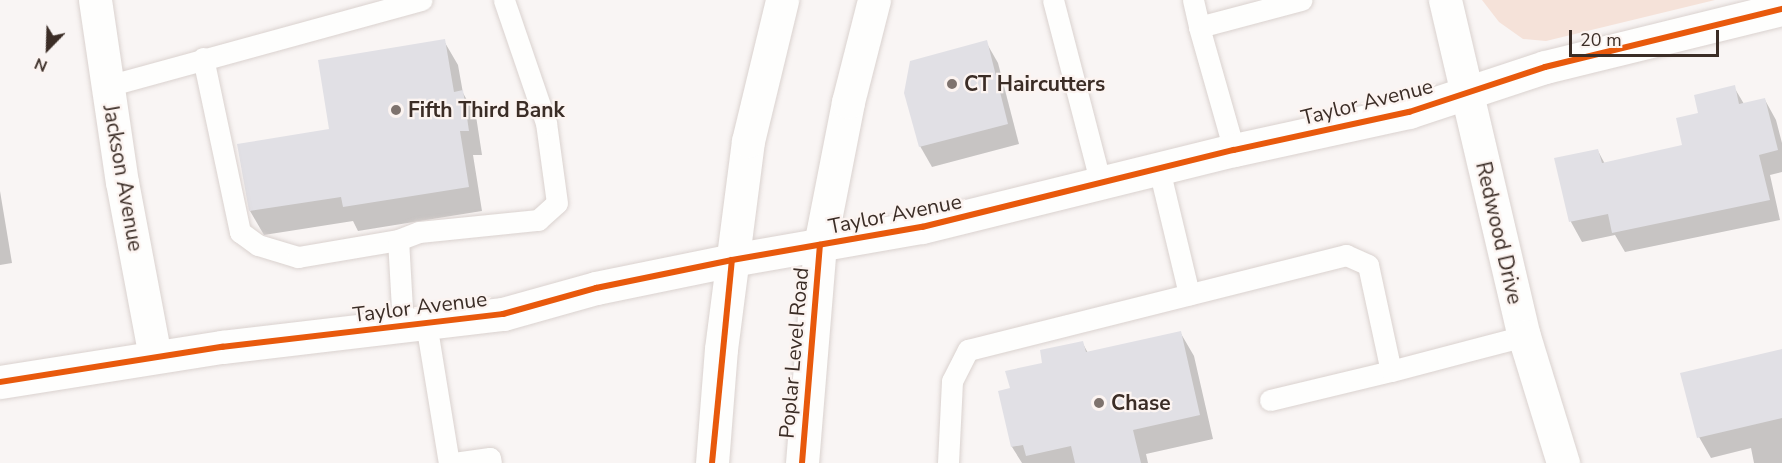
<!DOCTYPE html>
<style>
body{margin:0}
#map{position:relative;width:1782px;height:463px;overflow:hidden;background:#f9f5f4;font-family:"Nunito Sans",sans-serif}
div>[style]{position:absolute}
.green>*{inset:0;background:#f5e2d9}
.shadow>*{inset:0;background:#0003}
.building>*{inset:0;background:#e1e0e5}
.roads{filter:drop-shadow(0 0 2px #dad2cf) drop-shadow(0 0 2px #dad2cf)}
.service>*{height:21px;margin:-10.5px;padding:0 10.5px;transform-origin:10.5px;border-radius:10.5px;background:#fefefd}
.minor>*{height:33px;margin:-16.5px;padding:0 16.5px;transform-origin:16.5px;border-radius:16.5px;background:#fefefd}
.secondary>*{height:33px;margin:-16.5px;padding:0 16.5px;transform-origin:16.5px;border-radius:16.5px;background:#fefefd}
.cycleway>*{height:6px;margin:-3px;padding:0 3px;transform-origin:3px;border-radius:3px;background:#e8590c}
.dots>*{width:16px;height:16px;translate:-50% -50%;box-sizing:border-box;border:3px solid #fcf4f1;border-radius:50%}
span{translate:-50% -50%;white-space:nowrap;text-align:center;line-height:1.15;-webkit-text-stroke:4.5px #fcf4f1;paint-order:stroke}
.poi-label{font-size:21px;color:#3b2d26;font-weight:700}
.left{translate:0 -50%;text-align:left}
.street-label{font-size:21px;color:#3b2d26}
.north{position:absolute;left:18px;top:18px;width:60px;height:60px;-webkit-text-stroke:4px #fcf4f1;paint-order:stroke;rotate:203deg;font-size:16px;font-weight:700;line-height:24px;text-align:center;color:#3b2d26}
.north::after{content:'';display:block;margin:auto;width:21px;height:27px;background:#3b2d26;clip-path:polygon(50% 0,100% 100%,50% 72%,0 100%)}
.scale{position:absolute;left:1569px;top:30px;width:150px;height:27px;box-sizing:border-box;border:3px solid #3b2d26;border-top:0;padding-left:8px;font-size:18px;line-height:21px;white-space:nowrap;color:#3b2d26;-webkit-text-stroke:4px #fcf4f1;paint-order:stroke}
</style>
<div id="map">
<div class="green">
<i style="clip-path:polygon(1482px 0,1715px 0,1546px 41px,1523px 39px,1499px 22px)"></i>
</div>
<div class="shadow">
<i style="clip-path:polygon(444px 41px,458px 65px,463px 93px,476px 116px,482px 155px,473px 155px,482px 211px,358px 231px,353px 221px,264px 235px,250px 211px,331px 130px)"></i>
<i style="clip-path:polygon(986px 42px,998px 63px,1019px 144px,932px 167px,920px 146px)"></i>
<i style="clip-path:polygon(1734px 87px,1744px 104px,1765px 100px,1776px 120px,1782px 143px,1782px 172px,1770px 175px,1780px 220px,1625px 252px,1615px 235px,1582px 242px,1571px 222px,1556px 159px,1598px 151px,1605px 164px,1684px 146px,1700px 114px)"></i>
<i style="clip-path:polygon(0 191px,12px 263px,0 265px)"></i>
<i style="clip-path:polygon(1180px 332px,1194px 356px,1213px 439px,1146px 454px,1148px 463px,1022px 463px,1012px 447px,1011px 389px,1082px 342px,1088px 353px)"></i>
<i style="clip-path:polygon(1782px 350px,1782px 463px,1754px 463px,1751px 448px,1711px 458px,1699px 437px)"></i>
</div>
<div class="building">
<i style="clip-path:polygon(445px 39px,454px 92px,463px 90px,469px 131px,460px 131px,469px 187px,343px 207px,341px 197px,249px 211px,237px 144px,329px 129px,318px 60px)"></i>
<i style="clip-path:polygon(987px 40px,1008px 124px,919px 147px,904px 93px,910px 61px)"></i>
<i style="clip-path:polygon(1735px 85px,1739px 104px,1765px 98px,1778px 150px,1759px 155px,1770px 200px,1612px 233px,1608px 214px,1569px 222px,1554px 158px,1598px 149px,1602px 163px,1682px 145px,1676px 118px,1698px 113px,1694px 95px)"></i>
<i style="clip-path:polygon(1181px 331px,1200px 415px,1133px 430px,1141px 463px,1075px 463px,1071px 446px,1026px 456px,1023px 445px,1011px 447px,998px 391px,1010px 388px,1005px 371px,1042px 363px,1040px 350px,1083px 341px,1086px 352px)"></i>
<i style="clip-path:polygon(1782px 349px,1782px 418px,1697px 438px,1680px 373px)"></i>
</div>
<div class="roads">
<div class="service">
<i style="left:1053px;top:0;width:190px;rotate:75.4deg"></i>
<i style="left:1193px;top:0;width:28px;rotate:77deg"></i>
<i style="left:203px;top:58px;width:178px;rotate:78deg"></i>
<i style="left:240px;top:232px;width:22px;rotate:36deg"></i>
<i style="left:258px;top:245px;width:42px;rotate:16.7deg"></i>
<i style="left:298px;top:257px;width:101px;rotate:-9.6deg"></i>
<i style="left:107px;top:86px;width:326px;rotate:-15.3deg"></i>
<i style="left:1234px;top:150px;width:128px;rotate:-105.9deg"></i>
<i style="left:1199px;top:27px;width:106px;rotate:-14.8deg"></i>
<i style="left:1159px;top:169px;width:129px;rotate:76.5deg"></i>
<i style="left:426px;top:323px;width:142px;rotate:80.7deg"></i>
<i style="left:403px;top:326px;width:86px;rotate:-93.3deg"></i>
<i style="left:398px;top:240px;width:22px;rotate:-21deg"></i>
<i style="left:419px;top:232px;width:120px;rotate:-5.8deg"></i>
<i style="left:538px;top:220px;width:25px;rotate:-42deg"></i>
<i style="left:557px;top:203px;width:81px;rotate:-97.8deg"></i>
<i style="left:546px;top:123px;width:130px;rotate:-108.9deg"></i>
<i style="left:1270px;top:400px;width:124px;rotate:-13.5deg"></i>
<i style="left:454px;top:463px;width:36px;rotate:-8deg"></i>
<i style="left:490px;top:458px;width:5px;rotate:79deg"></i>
<i style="left:948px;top:463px;width:82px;rotate:-87.2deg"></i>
<i style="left:952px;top:381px;width:35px;rotate:-63deg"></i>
<i style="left:968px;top:350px;width:390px;rotate:-14.1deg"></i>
<i style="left:1346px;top:255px;width:24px;rotate:24deg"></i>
<i style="left:1368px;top:265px;width:108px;rotate:77.8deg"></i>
<i style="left:1391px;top:371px;width:138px;rotate:-14.7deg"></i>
</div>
<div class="minor">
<i style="left:95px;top:0;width:184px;rotate:81.6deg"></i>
<i style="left:122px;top:182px;width:177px;rotate:79.3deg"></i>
<i style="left:1445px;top:0;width:345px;rotate:76.8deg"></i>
<i style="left:1524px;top:336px;width:133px;rotate:72.9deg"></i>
<i style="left:0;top:382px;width:225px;rotate:-9deg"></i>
<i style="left:222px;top:347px;width:283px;rotate:-6.7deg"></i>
<i style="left:503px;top:314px;width:97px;rotate:-15.6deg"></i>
<i style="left:596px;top:288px;width:139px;rotate:-11.6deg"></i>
<i style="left:732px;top:260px;width:193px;rotate:-9.9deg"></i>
<i style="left:922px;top:227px;width:321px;rotate:-13.9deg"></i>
<i style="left:1234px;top:150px;width:179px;rotate:-12.3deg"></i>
<i style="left:1409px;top:112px;width:143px;rotate:-18.3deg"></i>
<i style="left:1545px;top:67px;width:244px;rotate:-13.8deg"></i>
</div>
<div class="secondary">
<i style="left:712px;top:463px;width:114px;rotate:-85.5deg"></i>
<i style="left:721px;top:349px;width:210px;rotate:-82.6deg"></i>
<i style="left:748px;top:141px;width:145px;rotate:-76.4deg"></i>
<i style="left:802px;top:463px;width:219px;rotate:-85.3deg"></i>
<i style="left:820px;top:245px;width:146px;rotate:-78.9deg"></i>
<i style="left:848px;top:102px;width:105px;rotate:-75.7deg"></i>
</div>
</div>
<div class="cycleway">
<i style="left:0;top:382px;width:225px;rotate:-9deg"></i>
<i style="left:222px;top:347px;width:283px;rotate:-6.7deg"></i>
<i style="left:503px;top:314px;width:97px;rotate:-15.6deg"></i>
<i style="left:596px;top:288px;width:139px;rotate:-11.6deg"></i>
<i style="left:732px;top:260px;width:193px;rotate:-9.9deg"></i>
<i style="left:922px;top:227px;width:321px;rotate:-13.9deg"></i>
<i style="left:1234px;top:150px;width:179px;rotate:-12.3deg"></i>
<i style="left:1409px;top:112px;width:143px;rotate:-18.3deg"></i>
<i style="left:1545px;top:67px;width:244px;rotate:-13.8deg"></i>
<i style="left:712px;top:463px;width:204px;rotate:-84.4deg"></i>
<i style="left:802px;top:463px;width:219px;rotate:-85.3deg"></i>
</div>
<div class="dots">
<i style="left:952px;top:84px;background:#7e736e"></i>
<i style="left:396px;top:110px;background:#7e736e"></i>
<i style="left:1099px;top:403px;background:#7e736e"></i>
</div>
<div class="poi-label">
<span class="left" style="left:964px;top:84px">CT Haircutters</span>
<span class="left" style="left:408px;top:110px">Fifth Third Bank</span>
<span class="left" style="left:1111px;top:403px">Chase</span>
</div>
<div class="street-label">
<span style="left:1367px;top:102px;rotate:-14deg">Taylor Avenue</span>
<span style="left:123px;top:178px;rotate:80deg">Jackson Avenue</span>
<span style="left:895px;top:214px;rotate:-11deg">Taylor Avenue</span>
<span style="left:1499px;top:233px;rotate:77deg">Redwood Drive</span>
<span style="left:420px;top:307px;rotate:-7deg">Taylor Avenue</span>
<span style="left:794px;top:353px;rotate:-85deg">Poplar Level Road</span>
</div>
<div class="north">N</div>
<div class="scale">20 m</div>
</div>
